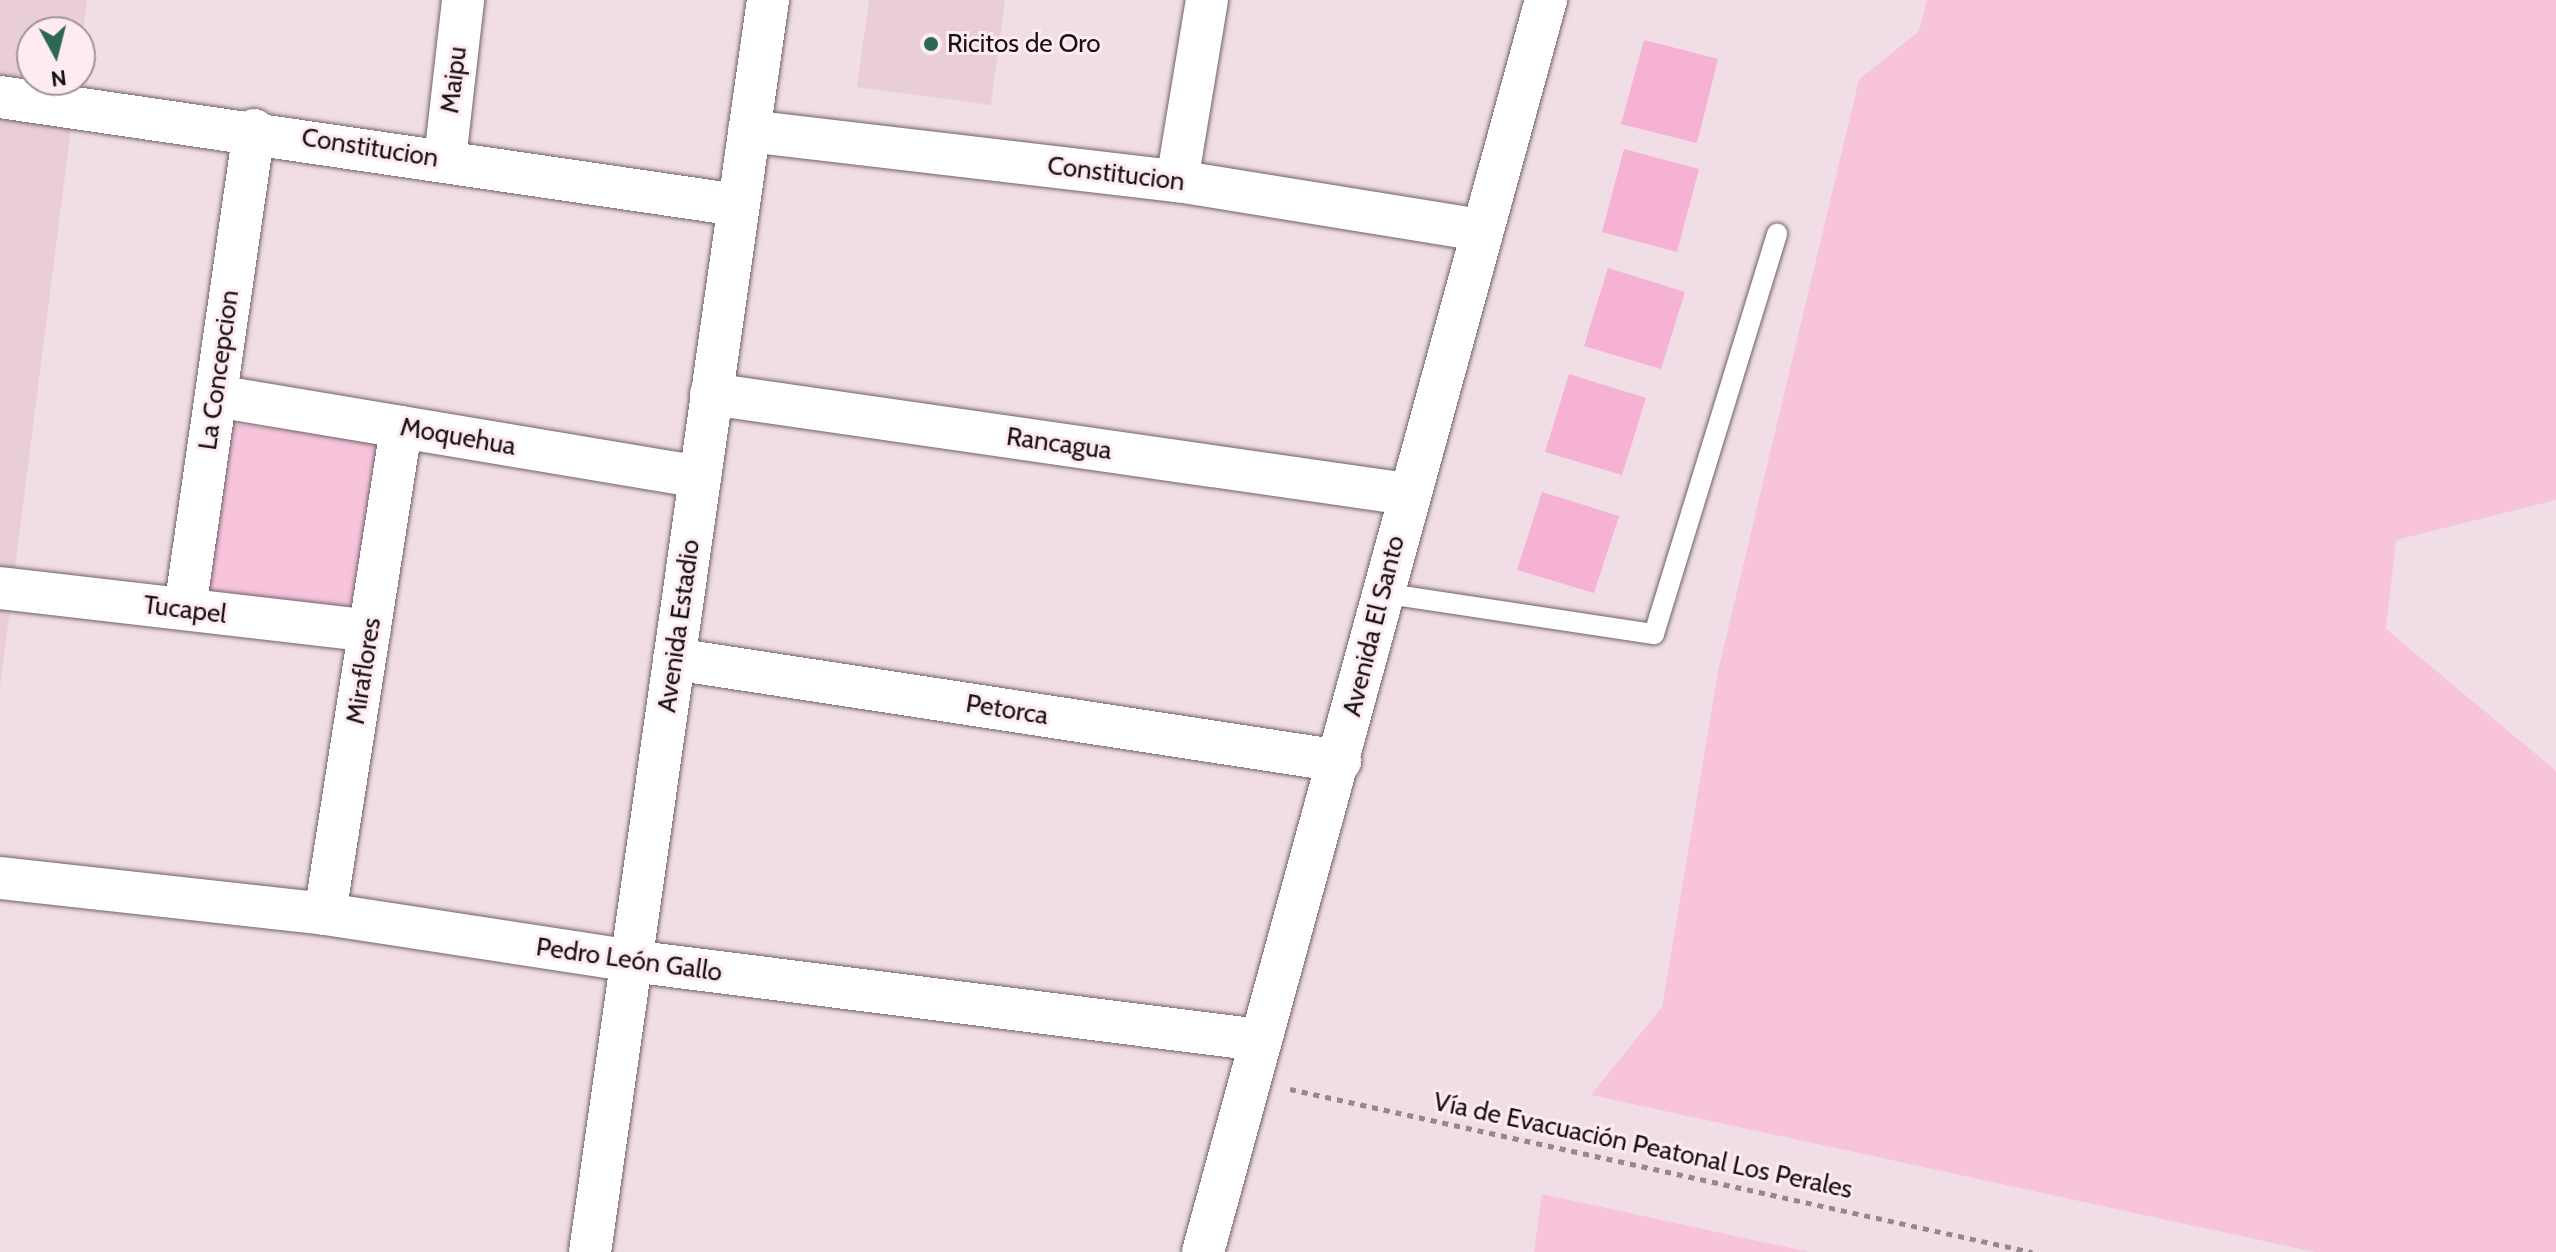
<!DOCTYPE html>
<meta charset="utf-8">
<style>
body{margin:0}
#map{position:relative;width:2556px;height:1252px;overflow:hidden;background:#f0dde6;font-family:Cabin,sans-serif}
div>[style]{position:absolute}
.built>*{inset:0;background:#e9ceda}
.green>*{inset:0;background:#f7c4dc}
.building>*{inset:0;background:#f6b2d3}
.path>*{height:5px;margin-top:-2.5px;transform-origin:0;background:repeating-linear-gradient(90deg,#94878d 0 6px,transparent 0 12px)}
.roads{filter:drop-shadow(0 0 2px #716168) drop-shadow(0 0 2px #716168)}
.lane>*{height:20px;margin:-10px;padding:0 10px;transform-origin:10px;border-radius:10px;background:#fff}
.street>*{height:42px;margin:-21px;padding:0 21px;transform-origin:21px;border-radius:21px;background:#fff}
.dots>*{width:22px;height:22px;translate:-50% -50%;box-sizing:border-box;border:4px solid #feeaf3;border-radius:50%}
span{translate:-50% -50%;white-space:nowrap;text-align:center;line-height:1.15;-webkit-text-stroke:6px #feeaf3;paint-order:stroke}
.poi-label{font-size:26px;color:#171114}
.left{translate:0 -50%;text-align:left}
.street-label{font-size:26px;color:#171114}
.north{position:absolute;left:16px;top:16px;width:80px;height:80px;box-sizing:border-box;background:#feeaf3;border:2px solid #a2939a;border-radius:50%;rotate:173deg;font-size:22px;font-weight:700;line-height:32px;text-align:center;color:#171114}
.north::after{content:'';display:block;margin:auto;width:28px;height:36px;background:#2c6954;clip-path:polygon(50% 0,100% 100%,50% 72%,0 100%)}
</style>
<div id="map">
<div class="built">
<i style="clip-path:polygon(0 0,87px 0,80px 55px,80px 32px,32px 32px,32px 80px,77px 80px,0 687px)"></i>
<i style="clip-path:polygon(869px 0,1005px 0,991px 105px,857px 87px)"></i>
</div>
<div class="green">
<i style="clip-path:polygon(1927px 0,2556px 0,2556px 500px,2396px 540px,2386px 629px,2556px 771px,2556px 1252px,2315px 1252px,1591px 1095px,1662px 1007px,1718px 671px,1859px 80px,1919px 31px)"></i>
<i style="clip-path:polygon(226px 423px,384px 442px,350px 624px,200px 594px)"></i>
<i style="clip-path:polygon(1542px 1194px,1809px 1252px,1534px 1252px)"></i>
</div>
<div class="building">
<i style="clip-path:polygon(1644px 40px,1718px 59px,1697px 143px,1621px 124px)"></i>
<i style="clip-path:polygon(1624px 149px,1699px 169px,1677px 252px,1602px 232px)"></i>
<i style="clip-path:polygon(1608px 268px,1685px 292px,1661px 369px,1584px 346px)"></i>
<i style="clip-path:polygon(1569px 374px,1646px 398px,1622px 475px,1545px 452px)"></i>
<i style="clip-path:polygon(1542px 492px,1619px 516px,1594px 593px,1517px 570px)"></i>
</div>
<div class="path">
<i style="left:1290px;top:1089px;width:760px;rotate:12.39deg"></i>
</div>
<div class="roads">
<div class="lane">
<i style="left:1382px;top:593px;width:275px;rotate:8.6deg"></i>
<i style="left:1654px;top:634px;width:419px;rotate:-72.9deg"></i>
</div>
<div class="street">
<i style="left:0;top:97px;width:746px;rotate:8.33deg"></i>
<i style="left:749px;top:131px;width:431px;rotate:6.7deg"></i>
<i style="left:1177px;top:181px;width:308px;rotate:9.2deg"></i>
<i style="left:445px;top:159px;width:160px;rotate:-83.5deg"></i>
<i style="left:1177px;top:181px;width:183px;rotate:-80.6deg"></i>
<i style="left:711px;top:394px;width:703px;rotate:8.18deg"></i>
<i style="left:216px;top:396px;width:491px;rotate:9.5deg"></i>
<i style="left:0;top:588px;width:372px;rotate:6.6deg"></i>
<i style="left:185px;top:609px;width:484px;rotate:-81.8deg"></i>
<i style="left:674px;top:659px;width:674px;rotate:8.71deg"></i>
<i style="left:0;top:878px;width:327px;rotate:6.3deg"></i>
<i style="left:325px;top:914px;width:310px;rotate:8.7deg"></i>
<i style="left:631px;top:961px;width:633px;rotate:7.17deg"></i>
<i style="left:325px;top:914px;width:493px;rotate:-81.1deg"></i>
<i style="left:590px;top:1252px;width:1265px;rotate:-81.91deg"></i>
<i style="left:1203px;top:1252px;width:1298px;rotate:-74.68deg"></i>
</div>
</div>
<div class="dots">
<i style="left:931px;top:44px;background:#2c6954"></i>
</div>
<div class="poi-label">
<span class="left" style="left:947px;top:44px">Ricitos de Oro</span>
</div>
<div class="street-label">
<span style="left:454px;top:80px;rotate:-83deg">Maipu</span>
<span style="left:370px;top:148px;rotate:9deg">Constitucion</span>
<span style="left:1116px;top:174px;rotate:7deg">Constitucion</span>
<span style="left:219px;top:370px;rotate:-82deg">La Concepcion</span>
<span style="left:458px;top:437px;rotate:10deg">Moquehua</span>
<span style="left:1059px;top:444px;rotate:8deg">Rancagua</span>
<span style="left:185px;top:610px;rotate:7deg">Tucapel</span>
<span style="left:679px;top:626px;rotate:-82deg">Avenida Estadio</span>
<span style="left:1374px;top:626px;rotate:-76deg">Avenida El Santo</span>
<span style="left:364px;top:671px;rotate:-81deg">Miraflores</span>
<span style="left:1007px;top:710px;rotate:9deg">Petorca</span>
<span style="left:629px;top:960px;rotate:8deg">Pedro León Gallo</span>
<span style="left:1643px;top:1146px;rotate:12deg">Vía de Evacuación Peatonal Los Perales</span>
</div>
<div class="north">N</div>
</div>
